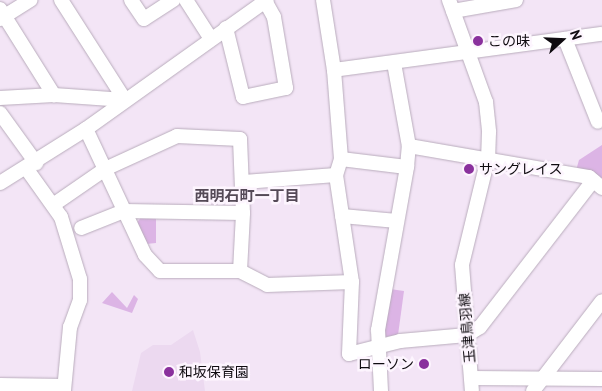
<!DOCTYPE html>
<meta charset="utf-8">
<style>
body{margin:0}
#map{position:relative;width:602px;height:391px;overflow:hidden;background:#f3e5f6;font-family:"PT Sans","Noto Sans JP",sans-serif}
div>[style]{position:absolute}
.built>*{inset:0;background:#ecd9f0}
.green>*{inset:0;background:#dcb4e5}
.roads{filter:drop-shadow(0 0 1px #b9acbc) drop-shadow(0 0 1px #b9acbc)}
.minor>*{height:14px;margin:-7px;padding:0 7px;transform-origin:7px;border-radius:7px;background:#fff}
.dots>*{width:14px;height:14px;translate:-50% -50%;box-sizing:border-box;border:2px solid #fdf5fe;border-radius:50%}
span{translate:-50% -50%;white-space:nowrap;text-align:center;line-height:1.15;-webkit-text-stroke:5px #fdf5fe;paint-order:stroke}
.poi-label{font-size:14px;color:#0f0b10}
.left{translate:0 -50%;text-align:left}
.right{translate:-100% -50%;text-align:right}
.street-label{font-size:14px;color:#0f0b10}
.neighbourhood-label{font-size:15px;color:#554a57;font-weight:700}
.north{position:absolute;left:537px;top:15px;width:50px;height:50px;-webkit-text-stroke:4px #fdf5fe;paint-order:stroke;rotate:70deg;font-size:14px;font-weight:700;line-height:20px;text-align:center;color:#0f0b10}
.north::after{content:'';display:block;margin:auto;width:18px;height:22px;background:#0f0b10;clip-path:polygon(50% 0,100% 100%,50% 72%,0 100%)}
</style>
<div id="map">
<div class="built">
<i style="clip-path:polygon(193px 330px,200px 352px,205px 391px,132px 391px,141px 353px,153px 345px,171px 345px)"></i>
</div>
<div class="green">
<i style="clip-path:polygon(602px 145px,602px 182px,579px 172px,577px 167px,579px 160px)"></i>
<i style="clip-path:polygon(141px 217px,156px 217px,156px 243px,146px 244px,137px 223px)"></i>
<i style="clip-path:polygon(390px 289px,404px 291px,398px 335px,384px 337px)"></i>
<i style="clip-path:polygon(112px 292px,127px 308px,134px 295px,138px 299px,132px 313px,102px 303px)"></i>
</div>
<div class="roads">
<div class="minor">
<i style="left:61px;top:0;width:119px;rotate:57.4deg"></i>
<i style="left:131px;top:0;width:23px;rotate:56deg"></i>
<i style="left:144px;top:19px;width:35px;rotate:-33deg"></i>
<i style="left:186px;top:0;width:46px;rotate:57.3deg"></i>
<i style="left:323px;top:0;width:71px;rotate:81.1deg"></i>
<i style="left:334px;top:70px;width:89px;rotate:85.5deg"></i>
<i style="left:341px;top:159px;width:17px;rotate:107deg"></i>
<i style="left:336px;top:175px;width:108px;rotate:81.5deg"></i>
<i style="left:352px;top:282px;width:72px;rotate:92.4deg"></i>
<i style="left:349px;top:354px;width:53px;rotate:-14.3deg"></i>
<i style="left:400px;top:341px;width:67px;rotate:-5.1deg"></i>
<i style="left:467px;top:335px;width:15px;rotate:-32deg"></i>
<i style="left:480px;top:327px;width:185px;rotate:-52.3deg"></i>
<i style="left:449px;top:0;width:109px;rotate:70.1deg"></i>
<i style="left:486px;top:102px;width:30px;rotate:84deg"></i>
<i style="left:489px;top:132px;width:26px;rotate:92deg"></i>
<i style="left:488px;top:158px;width:110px;rotate:103.7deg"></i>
<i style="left:462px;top:265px;width:126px;rotate:85.5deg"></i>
<i style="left:0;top:9px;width:102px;rotate:57.9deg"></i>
<i style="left:453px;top:11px;width:64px;rotate:-9.9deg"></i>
<i style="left:0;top:19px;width:36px;rotate:-32deg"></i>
<i style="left:226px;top:28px;width:71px;rotate:76.2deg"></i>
<i style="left:243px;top:97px;width:44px;rotate:-11.8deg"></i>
<i style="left:286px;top:88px;width:72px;rotate:-99.6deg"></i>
<i style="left:274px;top:17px;width:18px;rotate:-119deg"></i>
<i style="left:565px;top:39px;width:89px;rotate:68.3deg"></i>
<i style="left:394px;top:63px;width:84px;rotate:79.8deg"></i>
<i style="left:334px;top:70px;width:270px;rotate:-7.7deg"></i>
<i style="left:0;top:98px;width:54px;rotate:-3.2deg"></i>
<i style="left:54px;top:95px;width:71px;rotate:4deg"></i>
<i style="left:0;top:113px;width:62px;rotate:54.2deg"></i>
<i style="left:86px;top:129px;width:139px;rotate:64.9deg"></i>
<i style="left:145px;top:255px;width:22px;rotate:47deg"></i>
<i style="left:160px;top:271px;width:80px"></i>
<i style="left:240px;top:271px;width:30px;rotate:27deg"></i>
<i style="left:267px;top:285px;width:85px;rotate:-2deg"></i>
<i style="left:341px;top:159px;width:66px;rotate:6.9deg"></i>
<i style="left:407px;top:167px;width:21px;rotate:-85deg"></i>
<i style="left:409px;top:146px;width:183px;rotate:9.8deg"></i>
<i style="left:589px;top:177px;width:17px;rotate:40deg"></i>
<i style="left:26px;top:168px;width:60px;rotate:54.5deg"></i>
<i style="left:61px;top:217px;width:65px;rotate:73deg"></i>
<i style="left:80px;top:279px;width:21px;rotate:90deg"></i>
<i style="left:80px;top:300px;width:29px;rotate:110deg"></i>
<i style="left:70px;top:327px;width:64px;rotate:95.4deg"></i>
<i style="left:244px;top:182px;width:92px;rotate:-4.4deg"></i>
<i style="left:0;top:183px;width:102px;rotate:-32.1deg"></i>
<i style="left:86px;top:129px;width:222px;rotate:-35.5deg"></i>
<i style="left:53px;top:205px;width:63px;rotate:-34.7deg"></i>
<i style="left:105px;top:169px;width:79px;rotate:-24.6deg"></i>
<i style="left:177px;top:136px;width:63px;rotate:2.7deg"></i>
<i style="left:240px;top:139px;width:74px;rotate:87.7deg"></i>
<i style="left:243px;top:213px;width:119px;rotate:-179deg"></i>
<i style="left:124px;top:211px;width:46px;rotate:158.4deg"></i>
<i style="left:342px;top:216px;width:55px;rotate:5.2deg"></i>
<i style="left:240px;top:271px;width:58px;rotate:-87deg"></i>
<i style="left:471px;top:378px;width:131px;rotate:0.4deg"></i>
<i style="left:0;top:385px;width:64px;rotate:0.9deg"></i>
<i style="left:381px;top:391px;width:61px;rotate:-92.8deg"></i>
<i style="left:378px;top:330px;width:166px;rotate:-79.9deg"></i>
<i style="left:533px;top:391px;width:113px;rotate:-52.5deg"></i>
</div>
</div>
<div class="dots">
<i style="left:478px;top:41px;background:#8a319d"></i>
<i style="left:469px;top:169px;background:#8a319d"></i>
<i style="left:424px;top:364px;background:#8a319d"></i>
<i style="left:169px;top:372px;background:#8a319d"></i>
</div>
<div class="poi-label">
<span class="left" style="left:488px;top:41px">この味</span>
<span class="left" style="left:479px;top:169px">サングレイス</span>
<span class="right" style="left:414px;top:364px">ローソン</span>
<span class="left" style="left:179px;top:372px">和坂保育園</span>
</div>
<div class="street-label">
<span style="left:467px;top:328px;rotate:-95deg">玉津鳥羽線</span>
</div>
<div class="neighbourhood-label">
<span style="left:247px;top:196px">西明石町一丁目</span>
</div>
<div class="north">N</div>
</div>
